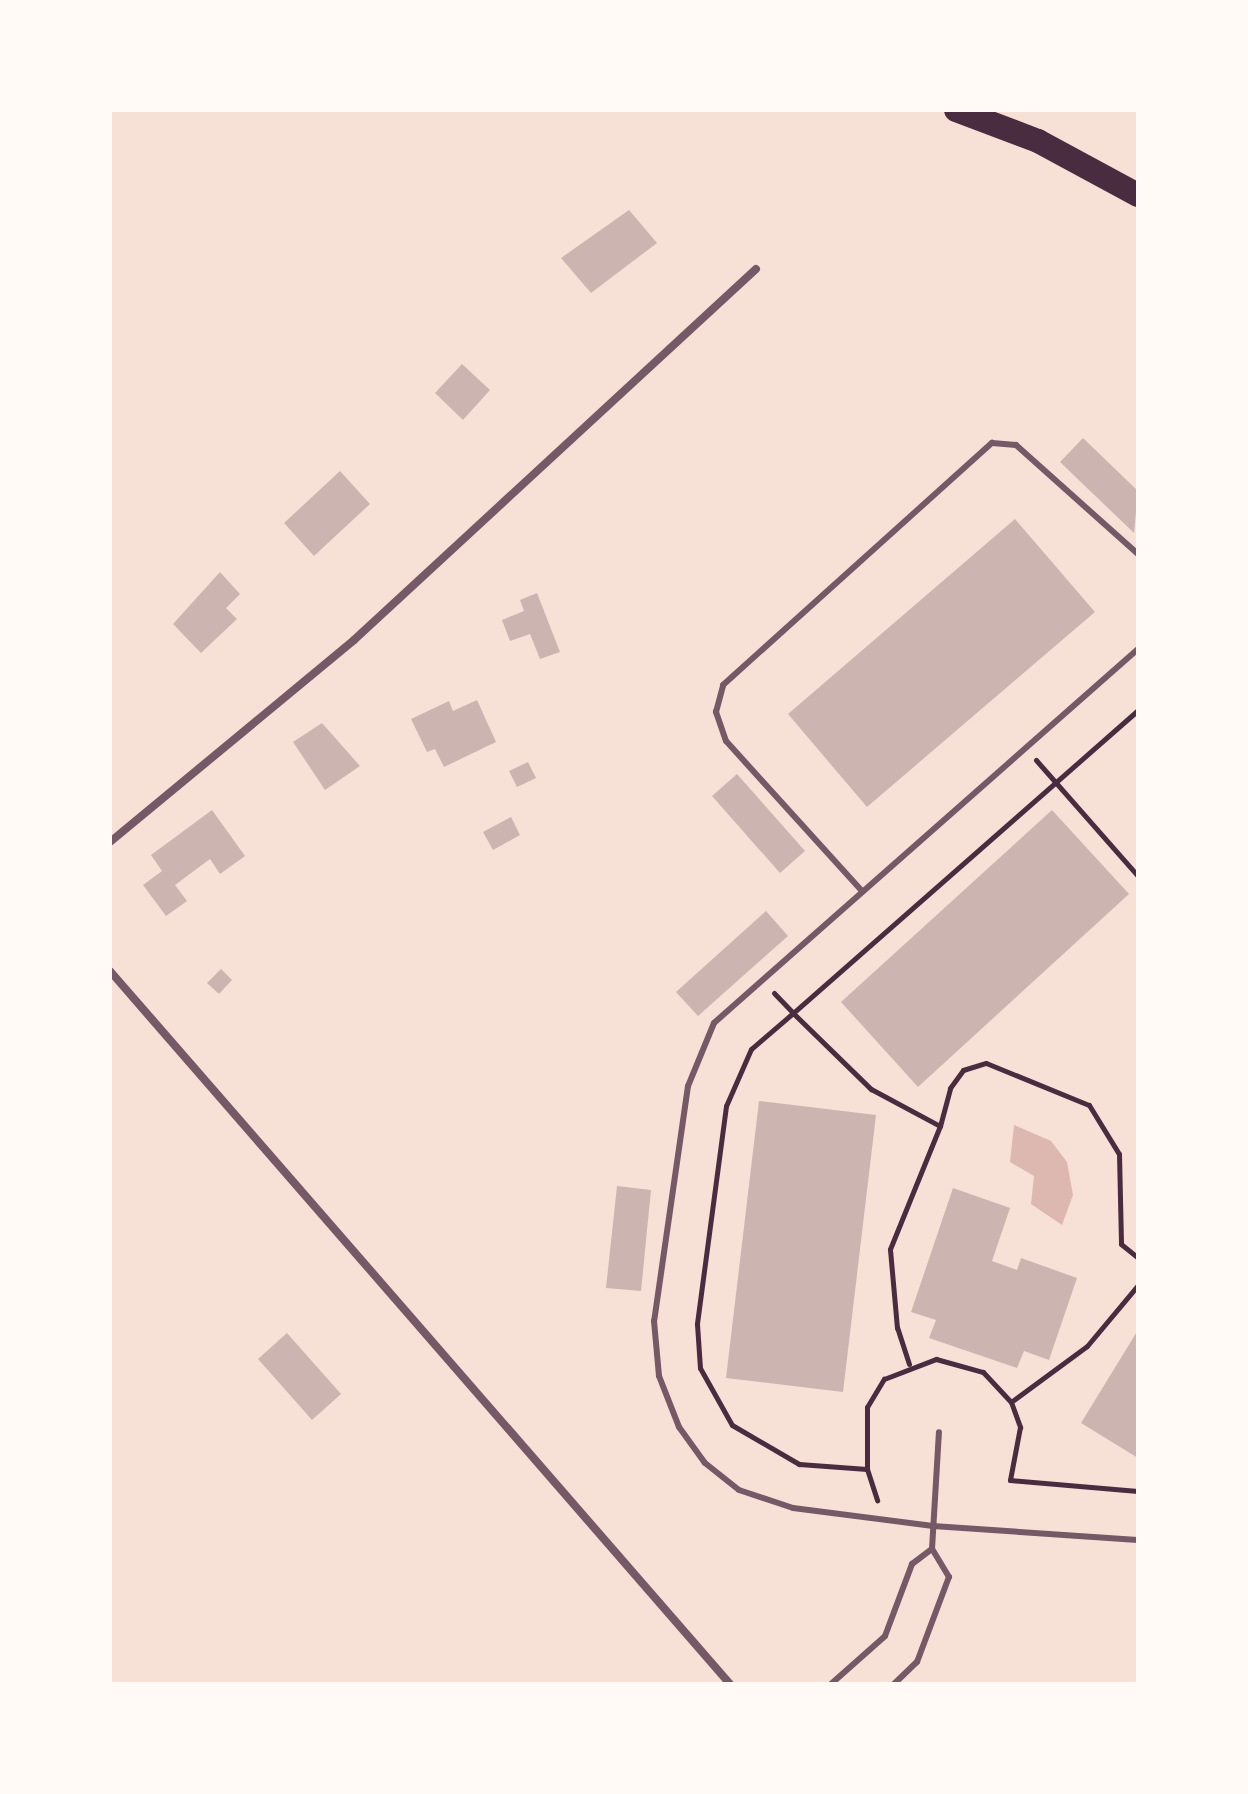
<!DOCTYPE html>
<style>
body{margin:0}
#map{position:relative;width:1248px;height:1794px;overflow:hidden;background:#f7e1d7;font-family:"Varela Round",sans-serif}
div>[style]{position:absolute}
.water>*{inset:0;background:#dcb8b0}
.building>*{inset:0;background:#ccb4b1}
.path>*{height:5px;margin:-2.5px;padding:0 2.5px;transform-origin:2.5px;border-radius:2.5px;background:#4a2c40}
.service>*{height:6px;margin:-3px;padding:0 3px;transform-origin:3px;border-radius:3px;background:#755966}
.minor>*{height:8px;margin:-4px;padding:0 4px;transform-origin:4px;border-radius:4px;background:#755966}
.motorway>*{height:24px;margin:-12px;padding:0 12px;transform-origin:12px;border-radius:12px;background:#4a2c40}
span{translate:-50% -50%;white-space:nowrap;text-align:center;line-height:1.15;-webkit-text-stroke:8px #fffaf5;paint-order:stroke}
.frame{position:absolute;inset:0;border:112px solid #fffaf5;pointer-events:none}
</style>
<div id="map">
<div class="water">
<i style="clip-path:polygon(1014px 1125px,1051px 1141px,1067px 1162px,1073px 1195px,1062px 1225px,1031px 1204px,1034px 1176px,1010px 1162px)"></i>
</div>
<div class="building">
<i style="clip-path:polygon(629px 210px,657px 243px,591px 293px,561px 258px)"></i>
<i style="clip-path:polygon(462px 364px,490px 390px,463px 420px,435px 393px)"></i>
<i style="clip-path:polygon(1083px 438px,1138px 491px,1134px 533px,1060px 462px)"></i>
<i style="clip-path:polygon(340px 471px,370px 504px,314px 556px,284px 523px)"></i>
<i style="clip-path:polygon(1015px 519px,1095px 612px,867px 807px,788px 714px)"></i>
<i style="clip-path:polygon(220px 572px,240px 594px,226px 608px,237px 619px,201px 653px,173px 624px)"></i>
<i style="clip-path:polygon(537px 593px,560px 652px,540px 659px,530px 634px,510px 641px,502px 620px,524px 611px,520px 600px)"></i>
<i style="clip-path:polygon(477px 700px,496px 742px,444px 767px,435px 749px,427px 752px,411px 719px,449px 701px,453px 711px)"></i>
<i style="clip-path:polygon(322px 723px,360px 766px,325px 790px,293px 742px)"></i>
<i style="clip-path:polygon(528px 762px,536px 778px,517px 787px,509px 771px)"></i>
<i style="clip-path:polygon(737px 774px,805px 851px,780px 873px,712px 796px)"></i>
<i style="clip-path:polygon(212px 810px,245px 856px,220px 874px,210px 859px,175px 885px,187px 901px,166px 916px,143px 885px,162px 871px,151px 855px)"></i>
<i style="clip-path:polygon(1052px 810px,1129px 894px,918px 1087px,841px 1002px)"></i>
<i style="clip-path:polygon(511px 817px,520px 835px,493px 850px,483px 832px)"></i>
<i style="clip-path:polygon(766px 911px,788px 936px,698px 1016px,676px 992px)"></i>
<i style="clip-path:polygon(221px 969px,232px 980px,219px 994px,207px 983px)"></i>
<i style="clip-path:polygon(759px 1101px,876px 1115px,843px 1392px,726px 1378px)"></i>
<i style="clip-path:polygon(617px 1186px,651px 1190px,641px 1291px,606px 1288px)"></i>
<i style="clip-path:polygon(953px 1188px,1010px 1208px,992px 1261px,1017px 1270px,1021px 1258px,1077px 1278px,1049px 1360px,1024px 1351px,1017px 1368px,929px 1338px,936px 1320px,911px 1312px)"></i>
<i style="clip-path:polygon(1138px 1330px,1138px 1458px,1081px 1423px)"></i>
<i style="clip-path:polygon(287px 1333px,341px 1394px,312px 1420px,258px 1359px)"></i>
</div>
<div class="path">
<i style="left:1138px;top:710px;width:459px;rotate:138.7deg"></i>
<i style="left:793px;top:1013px;width:109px;rotate:44.3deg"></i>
<i style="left:871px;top:1089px;width:78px;rotate:28.2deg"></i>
<i style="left:940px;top:1126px;width:39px;rotate:-75deg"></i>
<i style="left:950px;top:1088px;width:22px;rotate:-54deg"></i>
<i style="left:963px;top:1070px;width:24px;rotate:-17deg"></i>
<i style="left:986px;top:1063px;width:111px;rotate:22.2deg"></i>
<i style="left:1089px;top:1105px;width:57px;rotate:58.5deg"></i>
<i style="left:1119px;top:1154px;width:90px;rotate:88.7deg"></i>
<i style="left:1121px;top:1244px;width:22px;rotate:39deg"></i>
<i style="left:1036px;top:760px;width:154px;rotate:48.7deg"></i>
<i style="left:774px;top:993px;width:28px;rotate:46deg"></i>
<i style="left:793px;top:1013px;width:55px;rotate:139.4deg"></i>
<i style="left:751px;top:1049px;width:62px;rotate:113.7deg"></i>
<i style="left:726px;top:1106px;width:220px;rotate:97.6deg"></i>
<i style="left:697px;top:1324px;width:44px;rotate:86.1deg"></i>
<i style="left:700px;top:1368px;width:65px;rotate:60.7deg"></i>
<i style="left:732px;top:1425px;width:78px;rotate:30.2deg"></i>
<i style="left:799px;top:1464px;width:68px;rotate:4.2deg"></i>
<i style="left:867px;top:1469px;width:33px;rotate:72deg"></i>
<i style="left:909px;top:1364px;width:38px;rotate:-108deg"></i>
<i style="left:897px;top:1328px;width:79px;rotate:-95.1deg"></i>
<i style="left:890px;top:1249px;width:133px;rotate:-67.9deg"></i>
<i style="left:1011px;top:1402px;width:94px;rotate:-36.4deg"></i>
<i style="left:1087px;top:1346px;width:80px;rotate:-50.1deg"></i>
<i style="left:867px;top:1469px;width:62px;rotate:-90deg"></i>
<i style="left:867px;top:1407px;width:33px;rotate:-59deg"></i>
<i style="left:884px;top:1379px;width:56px;rotate:-21deg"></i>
<i style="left:936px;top:1359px;width:49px;rotate:15.5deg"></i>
<i style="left:983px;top:1372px;width:41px;rotate:47deg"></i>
<i style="left:1011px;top:1402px;width:27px;rotate:70deg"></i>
<i style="left:1020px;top:1427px;width:54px;rotate:100.7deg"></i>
<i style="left:1010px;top:1480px;width:128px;rotate:4.9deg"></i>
</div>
<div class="service">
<i style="left:1138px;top:649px;width:565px;rotate:138.59deg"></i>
<i style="left:714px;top:1023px;width:68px;rotate:112.4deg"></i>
<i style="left:688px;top:1086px;width:237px;rotate:98.2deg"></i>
<i style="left:654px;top:1321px;width:55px;rotate:84.8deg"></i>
<i style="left:659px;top:1376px;width:55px;rotate:68.6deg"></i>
<i style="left:679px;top:1427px;width:44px;rotate:54.2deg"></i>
<i style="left:705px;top:1463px;width:43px;rotate:38.5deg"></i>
<i style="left:739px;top:1490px;width:57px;rotate:18.4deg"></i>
<i style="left:793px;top:1508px;width:141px;rotate:7.3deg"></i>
<i style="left:933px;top:1526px;width:205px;rotate:3.9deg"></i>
<i style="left:862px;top:891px;width:202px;rotate:-132.2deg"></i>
<i style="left:726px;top:741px;width:31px;rotate:-109deg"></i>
<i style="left:716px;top:712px;width:28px;rotate:-75deg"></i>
<i style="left:723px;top:685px;width:362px;rotate:-42deg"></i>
<i style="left:992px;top:443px;width:24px;rotate:5deg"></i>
<i style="left:1016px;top:445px;width:164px;rotate:41.8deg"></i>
<i style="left:831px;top:1684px;width:72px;rotate:-41.6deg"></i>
<i style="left:885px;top:1636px;width:77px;rotate:-69.4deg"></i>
<i style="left:912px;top:1564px;width:25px;rotate:-37deg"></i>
<i style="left:894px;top:1684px;width:32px;rotate:-44deg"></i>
<i style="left:917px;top:1662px;width:91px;rotate:-69.4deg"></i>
<i style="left:949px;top:1577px;width:33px;rotate:-121deg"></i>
<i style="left:932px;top:1549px;width:117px;rotate:-86.6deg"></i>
</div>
<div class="minor">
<i style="left:110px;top:842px;width:317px;rotate:-39.6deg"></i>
<i style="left:354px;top:640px;width:547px;rotate:-42.7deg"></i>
<i style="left:110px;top:971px;width:945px;rotate:48.99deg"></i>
</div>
<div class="motorway">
<i style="left:956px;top:110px;width:88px;rotate:20.7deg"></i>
<i style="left:1038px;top:141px;width:114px;rotate:28.4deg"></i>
</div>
<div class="frame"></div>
</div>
